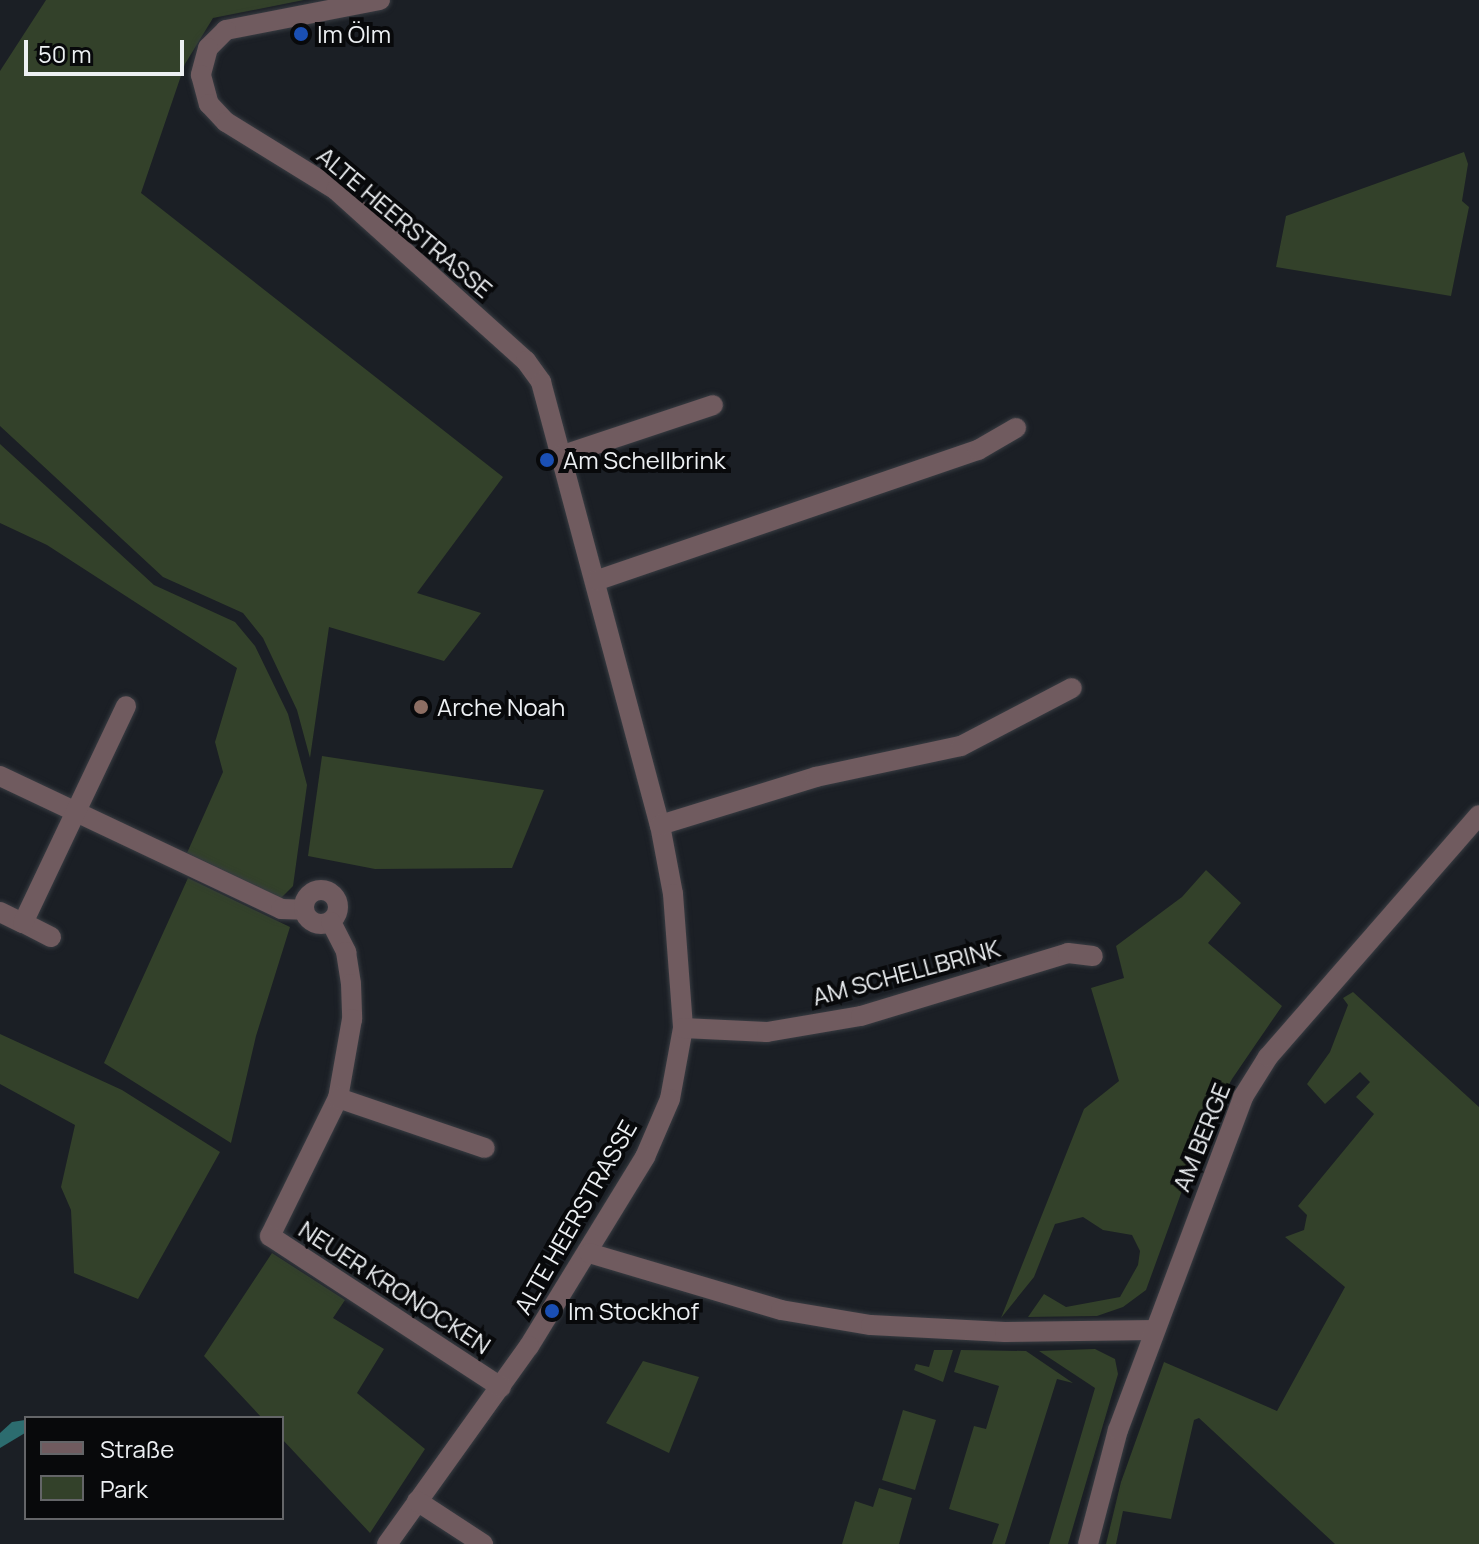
<!DOCTYPE html>
<meta charset="utf-8">
<style>
body{margin:0}
#map{position:relative;width:1479px;height:1544px;overflow:hidden;background:#1b1f25;font-family:Manrope,sans-serif}
div>[style]{position:absolute}
.green>*{inset:0;background:#33412a}
.water>*{inset:0;background:#2c6c6f}
.roads{filter:drop-shadow(0 0 2px #383c42) drop-shadow(0 0 2px #383c42)}
.minor>*{height:20px;margin:-10px;padding:0 10px;transform-origin:10px;border-radius:10px;background:#705b5f}
.minor>.ring{margin:-10px;padding:0;box-sizing:content-box;background:none;border:20px solid #705b5f;border-radius:50%}
.dots>*{width:22px;height:22px;translate:-50% -50%;box-sizing:border-box;border:4px solid #08090b;border-radius:50%}
span{translate:-50% -50%;white-space:nowrap;text-align:center;line-height:1.15;-webkit-text-stroke:8px #08090b;paint-order:stroke}
.poi-label{font-size:24px;color:#edf0f3}
.left{translate:0 -50%;text-align:left}
.street-label{font-size:24px;color:#edf0f3}
.legend{position:absolute;left:24px;top:1416px;width:260px;height:104px;box-sizing:border-box;background:#08090b;border:2px solid #646568;margin:0;padding:10px 14px;list-style:none;font-size:24px;color:#edf0f3}
.legend li{display:flex;align-items:center;gap:16px;height:40px}
.legend b{width:40px;border:2px solid #646568}
.scale{position:absolute;left:24px;top:40px;width:160px;height:36px;box-sizing:border-box;border:4px solid #edf0f3;border-top:0;padding-left:10px;font-size:24px;line-height:28px;white-space:nowrap;color:#edf0f3;-webkit-text-stroke:6px #08090b;paint-order:stroke}
</style>
<div id="map">
<div class="green">
<i style="clip-path:polygon(46px 0,304px 0,213px 18px,185px 64px,141px 193px,503px 477px,417px 593px,481px 613px,444px 661px,329px 627px,310px 758px,297px 710px,263px 638px,243px 613px,163px 577px,0 426px,0 71px)"></i>
<i style="clip-path:polygon(1464px 152px,1468px 164px,1462px 201px,1469px 207px,1451px 296px,1276px 267px,1286px 216px)"></i>
<i style="clip-path:polygon(0 444px,154px 585px,235px 622px,255px 646px,288px 714px,307px 785px,293px 886px,281px 898px,187px 853px,223px 772px,215px 742px,237px 668px,47px 545px,0 523px)"></i>
<i style="clip-path:polygon(322px 756px,544px 790px,512px 868px,375px 869px,308px 856px)"></i>
<i style="clip-path:polygon(1206px 870px,1241px 903px,1208px 943px,1282px 1006px,1232px 1079px,1203px 1133px,1146px 1290px,1123px 1307px,1097px 1316px,1028px 1317px,1044px 1294px,1066px 1307px,1120px 1297px,1138px 1265px,1140px 1251px,1132px 1235px,1103px 1230px,1083px 1217px,1055px 1224px,1034px 1277px,1001px 1318px,1084px 1109px,1119px 1081px,1091px 988px,1124px 978px,1116px 946px,1182px 897px)"></i>
<i style="clip-path:polygon(188px 878px,290px 927px,256px 1036px,231px 1143px,104px 1063px)"></i>
<i style="clip-path:polygon(1353px 992px,1479px 1107px,1479px 1544px,1335px 1544px,1199px 1418px,1194px 1420px,1171px 1519px,1123px 1511px,1116px 1544px,1106px 1544px,1121px 1482px,1164px 1362px,1277px 1411px,1345px 1287px,1285px 1237px,1304px 1230px,1307px 1215px,1298px 1206px,1374px 1114px,1356px 1097px,1370px 1082px,1360px 1072px,1325px 1104px,1307px 1084px,1330px 1052px,1348px 1005px,1343px 998px)"></i>
<i style="clip-path:polygon(0 1034px,122px 1090px,220px 1152px,138px 1299px,74px 1273px,71px 1210px,61px 1187px,75px 1125px,0 1084px)"></i>
<i style="clip-path:polygon(272px 1253px,345px 1300px,333px 1318px,384px 1349px,357px 1393px,425px 1449px,370px 1533px,282px 1439px,282px 1418px,262px 1418px,204px 1356px)"></i>
<i style="clip-path:polygon(1095px 1349px,1115px 1359px,1118px 1374px,1068px 1544px,1049px 1544px,1095px 1388px,1039px 1351px)"></i>
<i style="clip-path:polygon(934px 1350px,953px 1350px,943px 1382px,914px 1370px,916px 1364px,929px 1367px)"></i>
<i style="clip-path:polygon(961px 1350px,1026px 1351px,1073px 1383px,1057px 1379px,1005px 1544px,992px 1544px,999px 1524px,949px 1509px,974px 1426px,986px 1429px,999px 1386px,954px 1372px)"></i>
<i style="clip-path:polygon(643px 1361px,699px 1377px,669px 1453px,606px 1423px)"></i>
<i style="clip-path:polygon(903px 1410px,936px 1420px,915px 1490px,882px 1480px)"></i>
<i style="clip-path:polygon(879px 1488px,912px 1498px,899px 1544px,842px 1544px,855px 1501px,873px 1507px)"></i>
</div>
<div class="water">
<i style="clip-path:polygon(25px 1420px,25px 1433px,0 1448px,0 1433px,12px 1422px)"></i>
</div>
<div class="roads">
<div class="minor">
<i style="left:380px;top:0;width:157px;rotate:169deg"></i>
<i style="left:226px;top:30px;width:25px;rotate:135deg"></i>
<i style="left:208px;top:48px;width:28px;rotate:105deg"></i>
<i style="left:201px;top:75px;width:30px;rotate:75deg"></i>
<i style="left:209px;top:104px;width:25px;rotate:47deg"></i>
<i style="left:226px;top:122px;width:129px;rotate:31.7deg"></i>
<i style="left:336px;top:190px;width:256px;rotate:42deg"></i>
<i style="left:526px;top:361px;width:26px;rotate:54deg"></i>
<i style="left:541px;top:382px;width:459px;rotate:75deg"></i>
<i style="left:660px;top:825px;width:70px;rotate:79.3deg"></i>
<i style="left:673px;top:894px;width:134px;rotate:85.7deg"></i>
<i style="left:683px;top:1028px;width:72px;rotate:100.4deg"></i>
<i style="left:670px;top:1099px;width:63px;rotate:113.3deg"></i>
<i style="left:645px;top:1157px;width:222px;rotate:121.5deg"></i>
<i style="left:529px;top:1346px;width:244px;rotate:125.6deg"></i>
<i style="left:563px;top:455px;width:158px;rotate:-18.4deg"></i>
<i style="left:598px;top:580px;width:402px;rotate:-18.9deg"></i>
<i style="left:978px;top:450px;width:44px;rotate:-30.1deg"></i>
<i style="left:0;top:776px;width:311px;rotate:25.3deg"></i>
<i style="left:281px;top:909px;width:23px;rotate:2deg"></i>
<i style="left:660px;top:825px;width:163px;rotate:-17.1deg"></i>
<i style="left:816px;top:777px;width:148px;rotate:-12.1deg"></i>
<i style="left:961px;top:746px;width:125px;rotate:-27.6deg"></i>
<i class="ring" style="left:304px;top:890px;width:14px;height:14px"></i>
<i style="left:0;top:912px;width:25px;rotate:26deg"></i>
<i style="left:331px;top:922px;width:34px;rotate:63deg"></i>
<i style="left:346px;top:952px;width:32px;rotate:81deg"></i>
<i style="left:351px;top:984px;width:35px;rotate:88deg"></i>
<i style="left:352px;top:1019px;width:80px;rotate:100deg"></i>
<i style="left:338px;top:1098px;width:154px;rotate:116.2deg"></i>
<i style="left:270px;top:1236px;width:276px;rotate:33.2deg"></i>
<i style="left:51px;top:937px;width:31px;rotate:-153deg"></i>
<i style="left:23px;top:923px;width:240px;rotate:-64.6deg"></i>
<i style="left:683px;top:1028px;width:84px;rotate:2.7deg"></i>
<i style="left:767px;top:1032px;width:95px;rotate:-9.7deg"></i>
<i style="left:861px;top:1016px;width:216px;rotate:-16.9deg"></i>
<i style="left:1068px;top:953px;width:25px;rotate:7deg"></i>
<i style="left:338px;top:1098px;width:155px;rotate:18.8deg"></i>
<i style="left:589px;top:1253px;width:200px;rotate:16.5deg"></i>
<i style="left:781px;top:1310px;width:91px;rotate:9.5deg"></i>
<i style="left:871px;top:1325px;width:134px;rotate:3deg"></i>
<i style="left:1005px;top:1332px;width:150px;rotate:-0.8deg"></i>
<i style="left:417px;top:1501px;width:79px;rotate:33.1deg"></i>
<i style="left:1088px;top:1544px;width:118px;rotate:-75.3deg"></i>
<i style="left:1118px;top:1430px;width:356px;rotate:-69.4deg"></i>
<i style="left:1243px;top:1097px;width:47px;rotate:-58deg"></i>
<i style="left:1268px;top:1057px;width:321px;rotate:-48.9deg"></i>
</div>
</div>
<div class="dots">
<i style="left:301px;top:34px;background:#1a4fb4"></i>
<i style="left:547px;top:460px;background:#1a4fb4"></i>
<i style="left:421px;top:707px;background:#8d6e63"></i>
<i style="left:552px;top:1311px;background:#1a4fb4"></i>
</div>
<div class="poi-label">
<span class="left" style="left:317px;top:34px">Im Ölm</span>
<span class="left" style="left:563px;top:460px">Am Schellbrink</span>
<span class="left" style="left:437px;top:707px">Arche Noah</span>
<span class="left" style="left:568px;top:1311px">Im Stockhof</span>
</div>
<div class="street-label">
<span style="left:405px;top:222px;rotate:40deg">ALTE HEERSTRASSE</span>
<span style="left:906px;top:972px;rotate:-15deg">AM SCHELLBRINK</span>
<span style="left:1201px;top:1137px;rotate:-68deg">AM BERGE</span>
<span style="left:575px;top:1217px;rotate:-60deg">ALTE HEERSTRASSE</span>
<span style="left:395px;top:1287px;rotate:33deg">NEUER KRONOCKEN</span>
</div>
<ul class="legend">
<li><b style="height:10px;background:#705b5f"></b>Straße</li>
<li><b style="height:22px;background:#33412a"></b>Park</li>
</ul>
<div class="scale">50 m</div>
</div>
